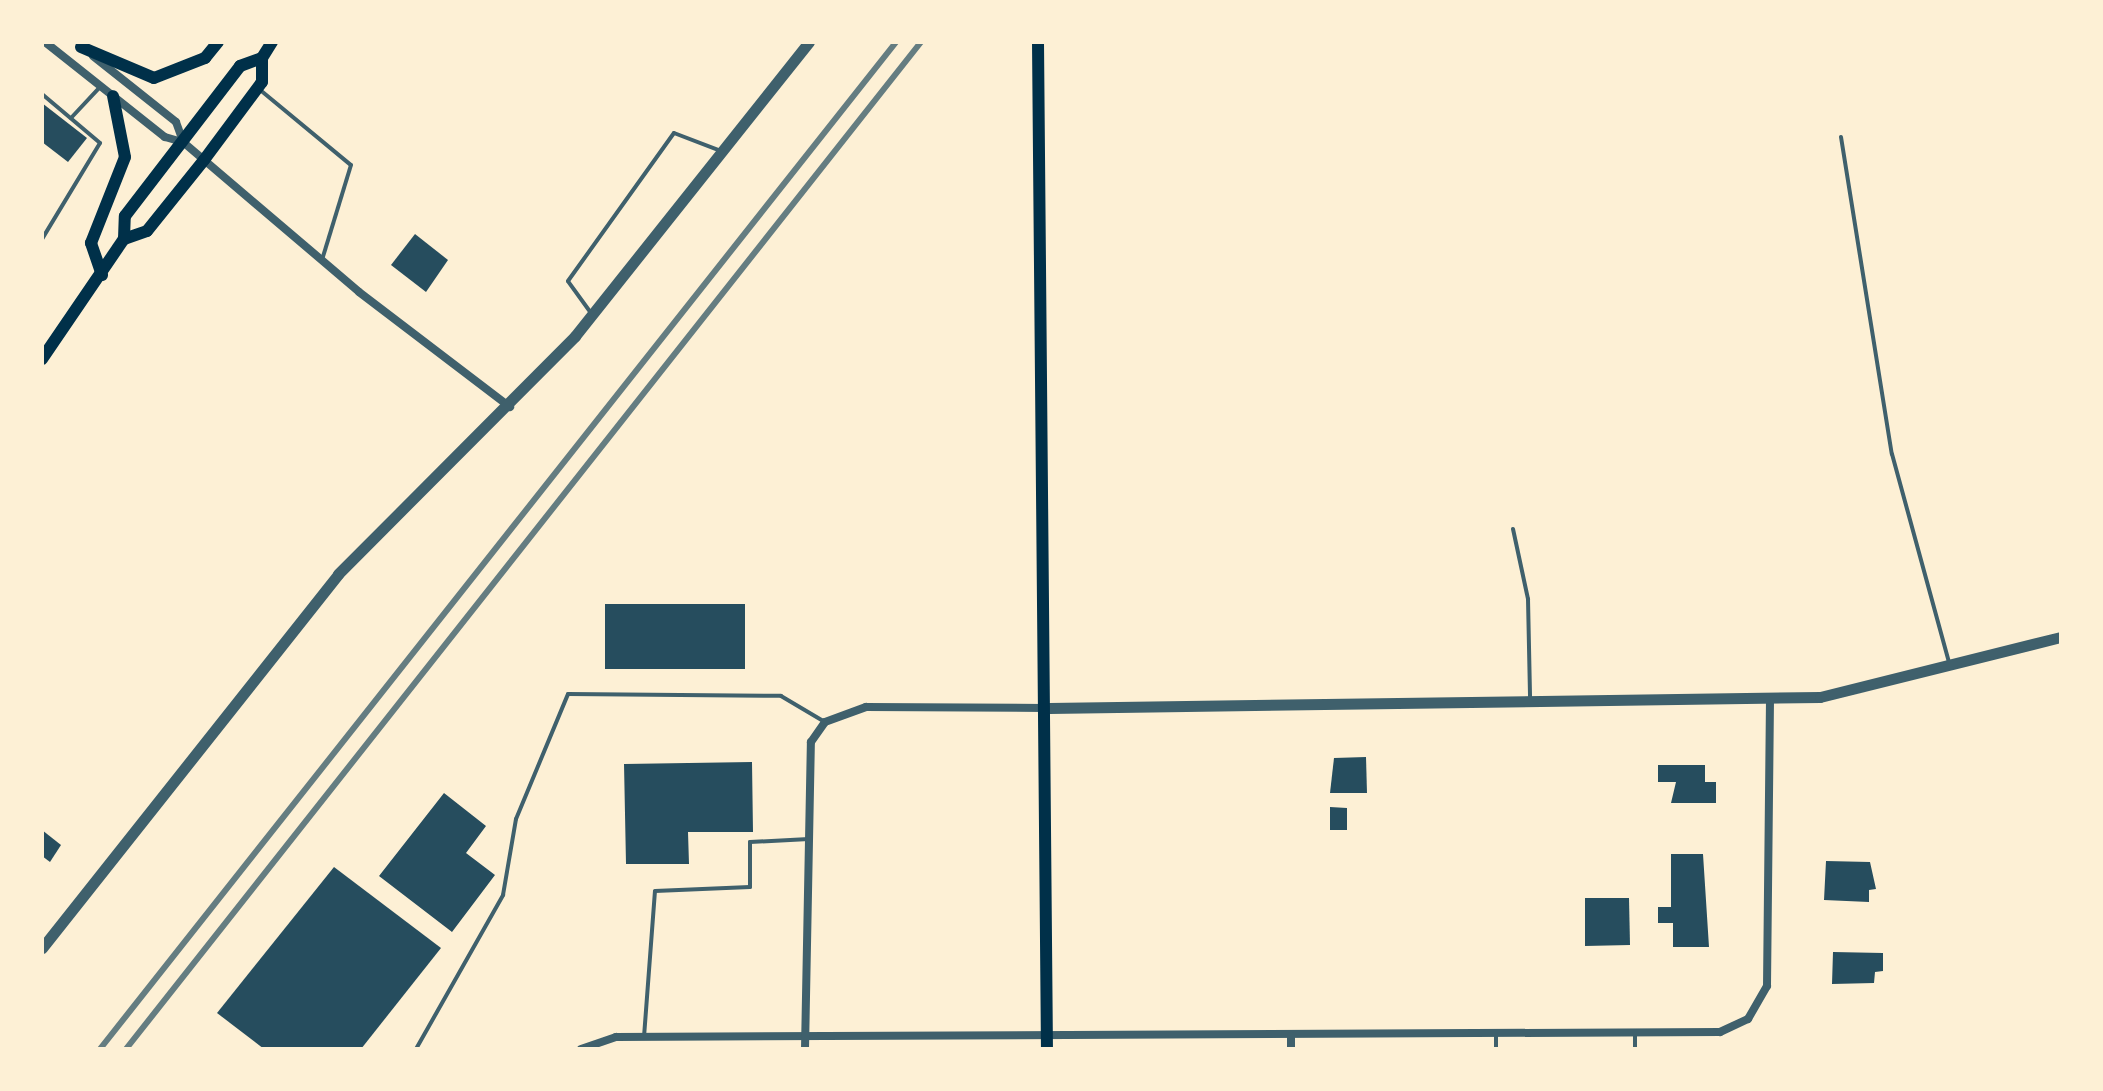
<!DOCTYPE html>
<style>
body{margin:0}
#map{position:relative;width:2103px;height:1091px;overflow:hidden;background:#fdf0d5;font-family:"Golos Text",sans-serif}
div>[style]{position:absolute}
.building>*{inset:0;background:#264d5e}
.service>*{height:4px;margin:-2px;padding:0 2px;transform-origin:2px;border-radius:2px;background:#3f606c}
.minor>*{height:8px;margin:-4px;padding:0 4px;transform-origin:4px;border-radius:4px;background:#3f606c}
.tertiary>*{height:11px;margin:-5.5px;padding:0 5.5px;transform-origin:5.5px;border-radius:5.5px;background:#3f606c}
.secondary>*{height:12px;margin:-6px;padding:0 6px;transform-origin:6px;border-radius:6px;background:#003049}
.rail>*{height:6px;margin:-3px;padding:0 3px;transform-origin:3px;border-radius:3px;background:#657d81}
span{translate:-50% -50%;white-space:nowrap;text-align:center;line-height:1.15;-webkit-text-stroke:8px #fdf0d5;paint-order:stroke}
.frame{position:absolute;inset:0;border:44px solid #fdf0d5;pointer-events:none}
</style>
<div id="map">
<div class="building">
<i style="clip-path:polygon(42px 103px,87px 138px,68px 162px,42px 142px)"></i>
<i style="clip-path:polygon(415px 234px,448px 260px,426px 292px,391px 265px)"></i>
<i style="clip-path:polygon(605px 604px,745px 604px,745px 669px,605px 669px)"></i>
<i style="clip-path:polygon(1366px 757px,1367px 793px,1330px 793px,1334px 758px)"></i>
<i style="clip-path:polygon(752px 762px,753px 832px,688px 832px,689px 864px,626px 864px,624px 764px)"></i>
<i style="clip-path:polygon(1658px 765px,1705px 765px,1705px 782px,1716px 782px,1716px 803px,1671px 803px,1676px 782px,1658px 782px)"></i>
<i style="clip-path:polygon(444px 793px,486px 826px,466px 853px,495px 875px,452px 932px,379px 876px)"></i>
<i style="clip-path:polygon(1330px 807px,1347px 808px,1347px 830px,1330px 830px)"></i>
<i style="clip-path:polygon(42px 830px,61px 845px,50px 862px,42px 856px)"></i>
<i style="clip-path:polygon(1671px 854px,1703px 854px,1709px 947px,1673px 947px,1673px 923px,1658px 923px,1658px 907px,1671px 907px)"></i>
<i style="clip-path:polygon(1826px 861px,1870px 862px,1876px 889px,1869px 890px,1869px 902px,1824px 900px)"></i>
<i style="clip-path:polygon(334px 867px,441px 948px,361px 1049px,264px 1049px,217px 1013px)"></i>
<i style="clip-path:polygon(1585px 898px,1629px 898px,1630px 945px,1585px 946px)"></i>
<i style="clip-path:polygon(1833px 952px,1883px 953px,1883px 971px,1875px 972px,1874px 983px,1832px 984px)"></i>
</div>
<div class="service">
<i style="left:259px;top:89px;width:119px;rotate:39.6deg"></i>
<i style="left:351px;top:165px;width:99px;rotate:107deg"></i>
<i style="left:42px;top:94px;width:76px;rotate:40.2deg"></i>
<i style="left:100px;top:143px;width:112px;rotate:121.1deg"></i>
<i style="left:71px;top:118px;width:41px;rotate:-47deg"></i>
<i style="left:1841px;top:137px;width:321px;rotate:80.9deg"></i>
<i style="left:1892px;top:454px;width:217px;rotate:74.7deg"></i>
<i style="left:591px;top:313px;width:39px;rotate:-126deg"></i>
<i style="left:568px;top:281px;width:182px;rotate:-54.4deg"></i>
<i style="left:674px;top:133px;width:50px;rotate:21deg"></i>
<i style="left:1513px;top:529px;width:72px;rotate:77.9deg"></i>
<i style="left:1528px;top:599px;width:99px;rotate:88.8deg"></i>
<i style="left:644px;top:1037px;width:146px;rotate:-85.7deg"></i>
<i style="left:655px;top:891px;width:95px;rotate:-2.4deg"></i>
<i style="left:750px;top:887px;width:45px;rotate:-90deg"></i>
<i style="left:750px;top:842px;width:59px;rotate:-2.9deg"></i>
<i style="left:416px;top:1049px;width:177px;rotate:-60.5deg"></i>
<i style="left:503px;top:895px;width:77px;rotate:-80.3deg"></i>
<i style="left:516px;top:819px;width:135px;rotate:-67.4deg"></i>
<i style="left:568px;top:694px;width:213px;rotate:0.5deg"></i>
<i style="left:781px;top:696px;width:51px;rotate:30.6deg"></i>
<i style="left:1496px;top:1049px;width:14px;rotate:-90deg"></i>
<i style="left:1635px;top:1049px;width:15px;rotate:-90deg"></i>
</div>
<div class="minor">
<i style="left:45px;top:42px;width:153px;rotate:38.4deg"></i>
<i style="left:165px;top:137px;width:19px;rotate:16deg"></i>
<i style="left:183px;top:142px;width:231px;rotate:40.4deg"></i>
<i style="left:359px;top:292px;width:190px;rotate:37.3deg"></i>
<i style="left:93px;top:56px;width:106px;rotate:38.5deg"></i>
<i style="left:176px;top:122px;width:20px;rotate:70deg"></i>
<i style="left:581px;top:1049px;width:37px;rotate:-19deg"></i>
<i style="left:616px;top:1037px;width:1104px;rotate:-0.26deg"></i>
<i style="left:1720px;top:1032px;width:31px;rotate:-25deg"></i>
<i style="left:1748px;top:1019px;width:38px;rotate:-60deg"></i>
<i style="left:1767px;top:986px;width:286px;rotate:-89.4deg"></i>
<i style="left:805px;top:1049px;width:307px;rotate:-88.9deg"></i>
<i style="left:811px;top:742px;width:24px;rotate:-55deg"></i>
<i style="left:825px;top:722px;width:44px;rotate:-20.1deg"></i>
<i style="left:866px;top:707px;width:179px;rotate:0.3deg"></i>
<i style="left:1291px;top:1049px;width:13px;rotate:-90deg"></i>
</div>
<div class="tertiary">
<i style="left:1049px;top:708px;width:771px;rotate:-0.82deg"></i>
<i style="left:1820px;top:697px;width:248px;rotate:-14deg"></i>
<i style="left:42px;top:948px;width:477px;rotate:-51.6deg"></i>
<i style="left:338px;top:574px;width:336px;rotate:-45.1deg"></i>
<i style="left:575px;top:336px;width:376px;rotate:-51.5deg"></i>
</div>
<div class="secondary">
<i style="left:1038px;top:42px;width:1007px;rotate:89.49deg"></i>
<i style="left:81px;top:47px;width:79px;rotate:23deg"></i>
<i style="left:154px;top:78px;width:55px;rotate:-21.4deg"></i>
<i style="left:205px;top:58px;width:21px;rotate:-51deg"></i>
<i style="left:124px;top:239px;width:24px;rotate:-19deg"></i>
<i style="left:147px;top:231px;width:91px;rotate:-51.2deg"></i>
<i style="left:204px;top:160px;width:97px;rotate:-53.4deg"></i>
<i style="left:262px;top:82px;width:24px;rotate:-90deg"></i>
<i style="left:262px;top:58px;width:19px;rotate:-58deg"></i>
<i style="left:102px;top:275px;width:34px;rotate:-109deg"></i>
<i style="left:91px;top:243px;width:92px;rotate:-68.4deg"></i>
<i style="left:125px;top:157px;width:62px;rotate:-101.1deg"></i>
<i style="left:42px;top:359px;width:145px;rotate:-55.7deg"></i>
<i style="left:124px;top:239px;width:23px;rotate:-88deg"></i>
<i style="left:125px;top:216px;width:189px;rotate:-52.5deg"></i>
<i style="left:240px;top:66px;width:23px;rotate:-20deg"></i>
</div>
<div class="rail">
<i style="left:100px;top:1049px;width:1284px;rotate:-51.67deg"></i>
<i style="left:126px;top:1049px;width:1283px;rotate:-51.71deg"></i>
</div>
<div class="frame"></div>
</div>
